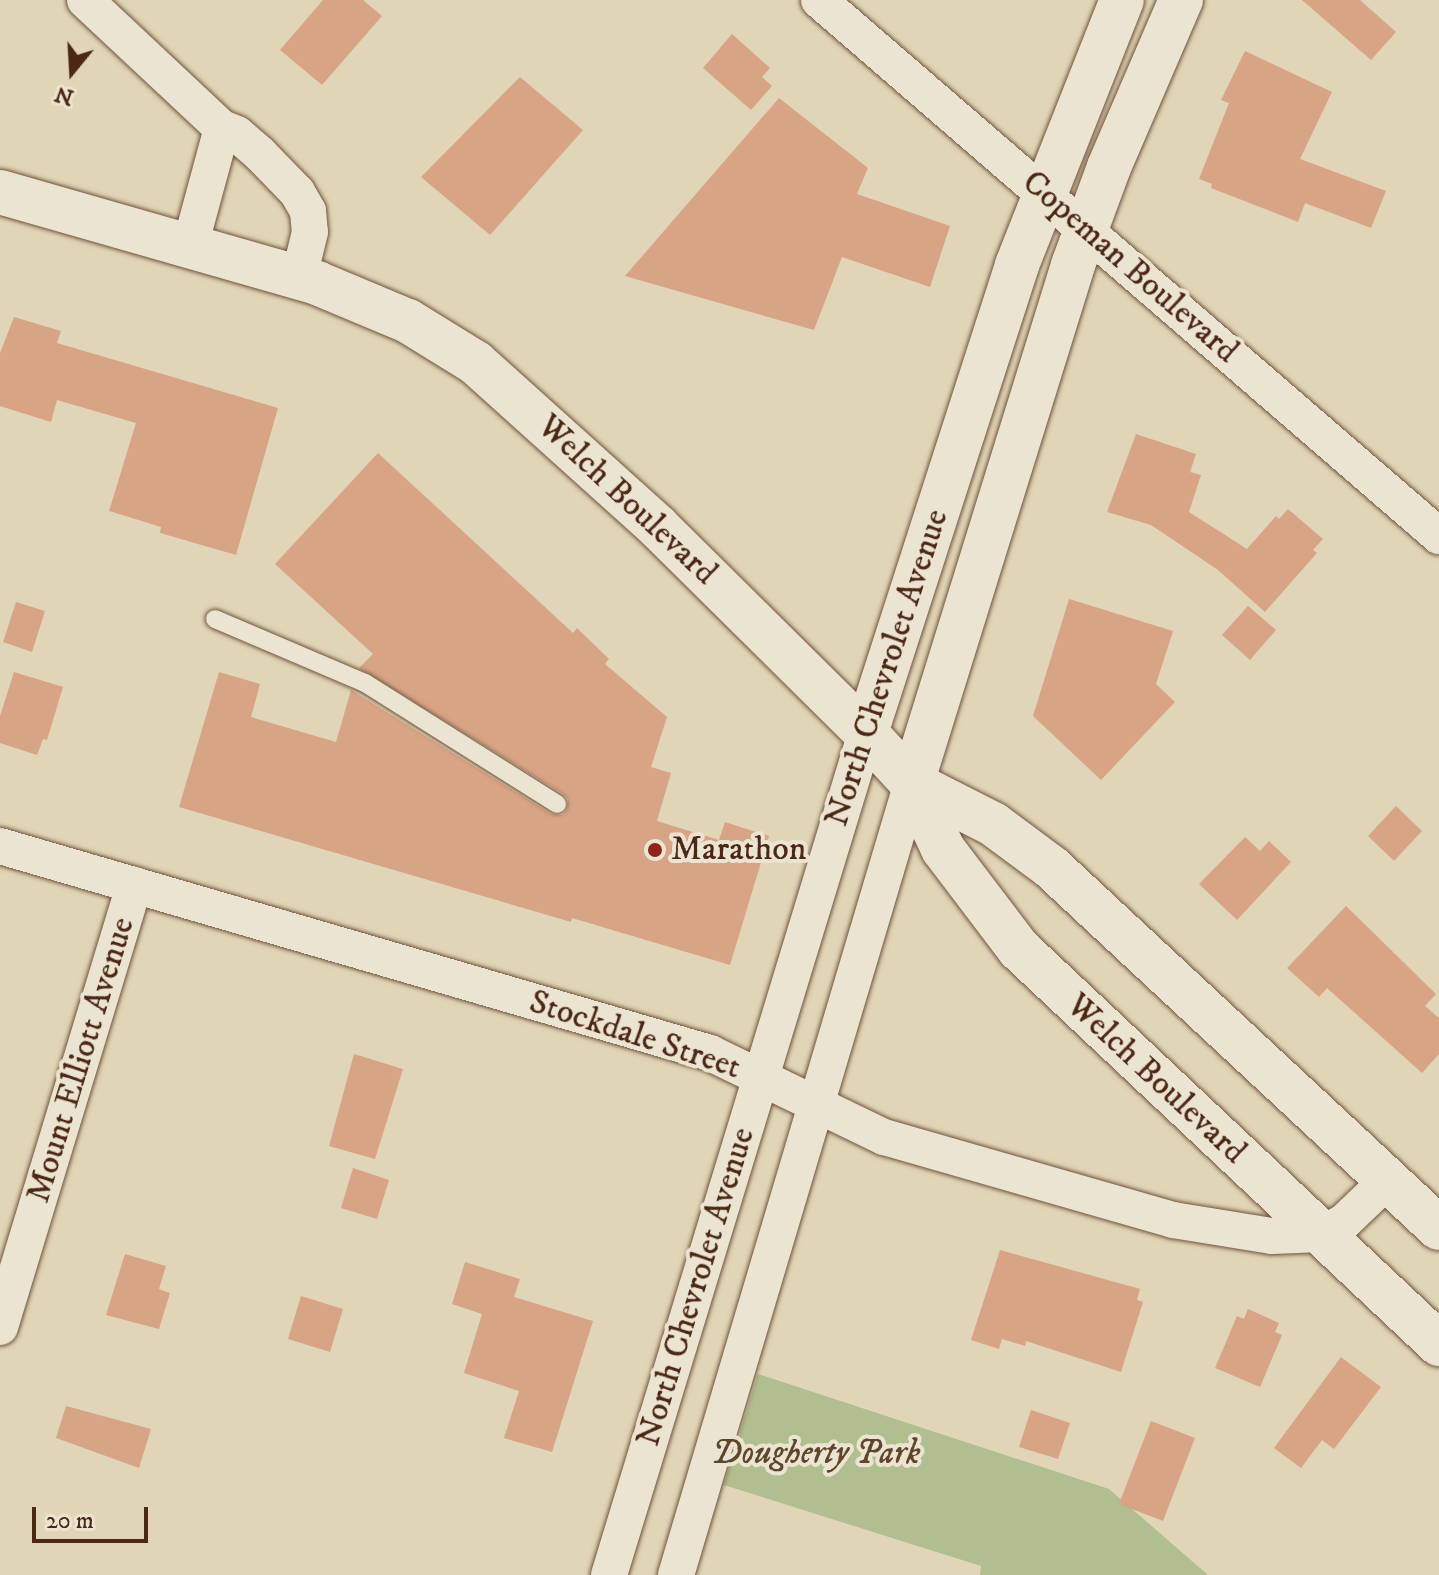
<!DOCTYPE html>
<style>
body{margin:0}
#map{position:relative;width:1439px;height:1575px;overflow:hidden;background:#e0d5b6;font-family:"IM FELL DW Pica",serif}
div>[style]{position:absolute}
.green>*{inset:0;background:#b0be90}
.building>*{inset:0;background:#d8a486}
.roads{filter:drop-shadow(0 0 2px #70533c) drop-shadow(0 0 2px #70533c)}
.lane>*{height:18px;margin:-9px;padding:0 9px;transform-origin:9px;border-radius:9px;background:#ebe4d0}
.street>*{height:36px;margin:-18px;padding:0 18px;transform-origin:18px;border-radius:18px;background:#ebe4d0}
.secondary>*{height:44px;margin:-22px;padding:0 22px;transform-origin:22px;border-radius:22px;background:#ebe4d0}
.dots>*{width:22px;height:22px;translate:-50% -50%;box-sizing:border-box;border:4px solid #ebe4d0;border-radius:50%}
span{translate:-50% -50%;white-space:nowrap;text-align:center;line-height:1.15;-webkit-text-stroke:8px #ebe4d0;paint-order:stroke}
.street-label{font-size:34px;color:#4a2814}
.poi-label{font-size:34px;color:#4a2814}
.left{translate:0 -50%;text-align:left}
.park-label{font-size:34px;color:#5e462d;font-style:italic}
.north{position:absolute;left:32px;top:32px;width:80px;height:80px;-webkit-text-stroke:6px #ebe4d0;paint-order:stroke;rotate:198deg;font-size:22px;font-weight:700;line-height:32px;text-align:center;color:#4a2814}
.north::after{content:'';display:block;margin:auto;width:28px;height:36px;background:#4a2814;clip-path:polygon(50% 0,100% 100%,50% 72%,0 100%)}
.scale{position:absolute;left:32px;top:1507px;width:116px;height:36px;box-sizing:border-box;border:4px solid #4a2814;border-top:0;padding-left:10px;font-size:24px;line-height:28px;white-space:nowrap;color:#4a2814;-webkit-text-stroke:6px #ebe4d0;paint-order:stroke}
</style>
<div id="map">
<div class="green">
<i style="clip-path:polygon(758px 1374px,1109px 1489px,1208px 1575px,980px 1575px,981px 1566px,724px 1485px)"></i>
</div>
<div class="building">
<i style="clip-path:polygon(323px 0,363px 0,382px 16px,322px 85px,280px 50px)"></i>
<i style="clip-path:polygon(1302px 0,1360px 0,1396px 32px,1371px 60px)"></i>
<i style="clip-path:polygon(732px 34px,770px 68px,762px 77px,772px 86px,751px 110px,703px 68px)"></i>
<i style="clip-path:polygon(1245px 51px,1332px 92px,1300px 159px,1386px 191px,1371px 228px,1305px 203px,1298px 222px,1211px 188px,1212px 184px,1199px 179px,1229px 103px,1221px 100px)"></i>
<i style="clip-path:polygon(520px 77px,583px 130px,490px 235px,421px 177px)"></i>
<i style="clip-path:polygon(779px 98px,868px 168px,857px 194px,950px 226px,930px 287px,842px 257px,814px 330px,625px 276px)"></i>
<i style="clip-path:polygon(14px 317px,61px 331px,57px 343px,278px 408px,236px 555px,160px 533px,161px 527px,109px 511px,136px 423px,57px 400px,51px 422px,0 406px,0 353px)"></i>
<i style="clip-path:polygon(1136px 434px,1196px 454px,1190px 472px,1201px 475px,1189px 512px,1247px 549px,1276px 516px,1279px 519px,1288px 509px,1323px 539px,1313px 550px,1317px 553px,1265px 612px,1218px 570px,1151px 525px,1107px 512px)"></i>
<i style="clip-path:polygon(378px 453px,573px 633px,577px 628px,609px 659px,605px 664px,667px 717px,651px 767px,671px 773px,657px 821px,719px 840px,725px 822px,769px 836px,730px 965px,572px 918px,571px 922px,179px 807px,219px 672px,260px 684px,251px 717px,336px 742px,351px 690px,551px 814px,562px 815px,567px 810px,568px 799px,563px 794px,359px 668px,373px 654px,275px 564px)"></i>
<i style="clip-path:polygon(1069px 599px,1173px 631px,1156px 684px,1175px 702px,1101px 780px,1033px 716px)"></i>
<i style="clip-path:polygon(16px 602px,45px 611px,32px 652px,3px 642px)"></i>
<i style="clip-path:polygon(1248px 606px,1276px 630px,1250px 660px,1222px 635px)"></i>
<i style="clip-path:polygon(14px 672px,63px 687px,47px 740px,43px 739px,37px 755px,0 743px,0 716px)"></i>
<i style="clip-path:polygon(1396px 806px,1422px 831px,1394px 861px,1368px 836px)"></i>
<i style="clip-path:polygon(1245px 837px,1260px 851px,1269px 841px,1291px 862px,1237px 920px,1199px 884px)"></i>
<i style="clip-path:polygon(1346px 906px,1436px 994px,1425px 1006px,1439px 1018px,1439px 1054px,1422px 1073px,1327px 988px,1319px 997px,1287px 968px)"></i>
<i style="clip-path:polygon(354px 1054px,403px 1069px,375px 1159px,329px 1146px)"></i>
<i style="clip-path:polygon(353px 1168px,389px 1180px,377px 1219px,341px 1208px)"></i>
<i style="clip-path:polygon(1000px 1250px,1140px 1289px,1137px 1300px,1143px 1302px,1121px 1372px,1026px 1341px,1025px 1346px,1002px 1339px,999px 1349px,971px 1340px)"></i>
<i style="clip-path:polygon(125px 1254px,166px 1266px,159px 1289px,170px 1293px,159px 1329px,106px 1315px)"></i>
<i style="clip-path:polygon(465px 1262px,520px 1279px,514px 1297px,593px 1321px,552px 1452px,504px 1438px,519px 1391px,464px 1373px,482px 1314px,452px 1304px)"></i>
<i style="clip-path:polygon(301px 1296px,343px 1309px,330px 1352px,288px 1339px)"></i>
<i style="clip-path:polygon(1248px 1309px,1279px 1323px,1275px 1332px,1282px 1335px,1260px 1387px,1215px 1368px,1237px 1316px,1244px 1319px)"></i>
<i style="clip-path:polygon(1341px 1357px,1381px 1387px,1334px 1449px,1322px 1440px,1301px 1468px,1274px 1448px)"></i>
<i style="clip-path:polygon(66px 1406px,151px 1429px,139px 1468px,56px 1438px)"></i>
<i style="clip-path:polygon(1031px 1410px,1070px 1423px,1058px 1459px,1019px 1447px)"></i>
<i style="clip-path:polygon(1151px 1421px,1195px 1438px,1163px 1521px,1119px 1504px)"></i>
</div>
<div class="roads">
<div class="lane">
<i style="left:215px;top:619px;width:163px;rotate:23.1deg"></i>
<i style="left:365px;top:683px;width:227px;rotate:32.2deg"></i>
</div>
<div class="street">
<i style="left:85px;top:0;width:187px;rotate:43.1deg"></i>
<i style="left:222px;top:128px;width:16px;rotate:22deg"></i>
<i style="left:237px;top:134px;width:30px;rotate:41deg"></i>
<i style="left:260px;top:154px;width:53px;rotate:45.8deg"></i>
<i style="left:297px;top:192px;width:22px;rotate:60deg"></i>
<i style="left:308px;top:211px;width:21px;rotate:85deg"></i>
<i style="left:310px;top:232px;width:46px;rotate:103.7deg"></i>
<i style="left:819px;top:0;width:820px;rotate:40.84deg"></i>
<i style="left:190px;top:246px;width:122px;rotate:-74.8deg"></i>
<i style="left:0;top:846px;width:740px;rotate:16.25deg"></i>
<i style="left:710px;top:1053px;width:193px;rotate:25.8deg"></i>
<i style="left:884px;top:1137px;width:301px;rotate:16deg"></i>
<i style="left:1173px;top:1220px;width:100px;rotate:9.2deg"></i>
<i style="left:1272px;top:1236px;width:50px;rotate:-2.3deg"></i>
<i style="left:1322px;top:1234px;width:25px;rotate:-29deg"></i>
<i style="left:1344px;top:1222px;width:61px;rotate:-43.7deg"></i>
<i style="left:0;top:1327px;width:462px;rotate:-73.1deg"></i>
<i style="left:609px;top:1575px;width:880px;rotate:-73.03deg"></i>
<i style="left:676px;top:1575px;width:826px;rotate:-73.41deg"></i>
</div>
<div class="secondary">
<i style="left:0;top:192px;width:330px;rotate:16deg"></i>
<i style="left:317px;top:283px;width:99px;rotate:22.7deg"></i>
<i style="left:408px;top:321px;width:80px;rotate:31.7deg"></i>
<i style="left:476px;top:363px;width:245px;rotate:42deg"></i>
<i style="left:658px;top:527px;width:293px;rotate:44.7deg"></i>
<i style="left:866px;top:733px;width:68px;rotate:47.4deg"></i>
<i style="left:912px;top:783px;width:73px;rotate:64.8deg"></i>
<i style="left:943px;top:849px;width:126px;rotate:52.8deg"></i>
<i style="left:1019px;top:949px;width:577px;rotate:43.24deg"></i>
<i style="left:866px;top:733px;width:492px;rotate:-72.1deg"></i>
<i style="left:1017px;top:265px;width:285px;rotate:-68.4deg"></i>
<i style="left:912px;top:783px;width:542px;rotate:-72.73deg"></i>
<i style="left:1073px;top:265px;width:104px;rotate:-69.8deg"></i>
<i style="left:1109px;top:167px;width:182px;rotate:-66.7deg"></i>
<i style="left:912px;top:783px;width:91px;rotate:26.8deg"></i>
<i style="left:993px;top:824px;width:72px;rotate:36.6deg"></i>
<i style="left:1051px;top:867px;width:530px;rotate:42.94deg"></i>
</div>
</div>
<div class="dots">
<i style="left:655px;top:850px;background:#8f2418"></i>
</div>
<div class="street-label">
<span style="left:1130px;top:267px;rotate:41deg">Copeman Boulevard</span>
<span style="left:627px;top:500px;rotate:43deg">Welch Boulevard</span>
<span style="left:887px;top:668px;rotate:-72deg">North Chevrolet Avenue</span>
<span style="left:635px;top:1035px;rotate:18deg">Stockdale Street</span>
<span style="left:81px;top:1060px;rotate:-73deg">Mount Elliott Avenue</span>
<span style="left:1156px;top:1079px;rotate:43deg">Welch Boulevard</span>
<span style="left:696px;top:1287px;rotate:-73deg">North Chevrolet Avenue</span>
</div>
<div class="poi-label">
<span class="left" style="left:671px;top:850px">Marathon</span>
</div>
<div class="park-label">
<span style="left:816px;top:1454px">Dougherty Park</span>
</div>
<div class="north">N</div>
<div class="scale">20 m</div>
</div>
